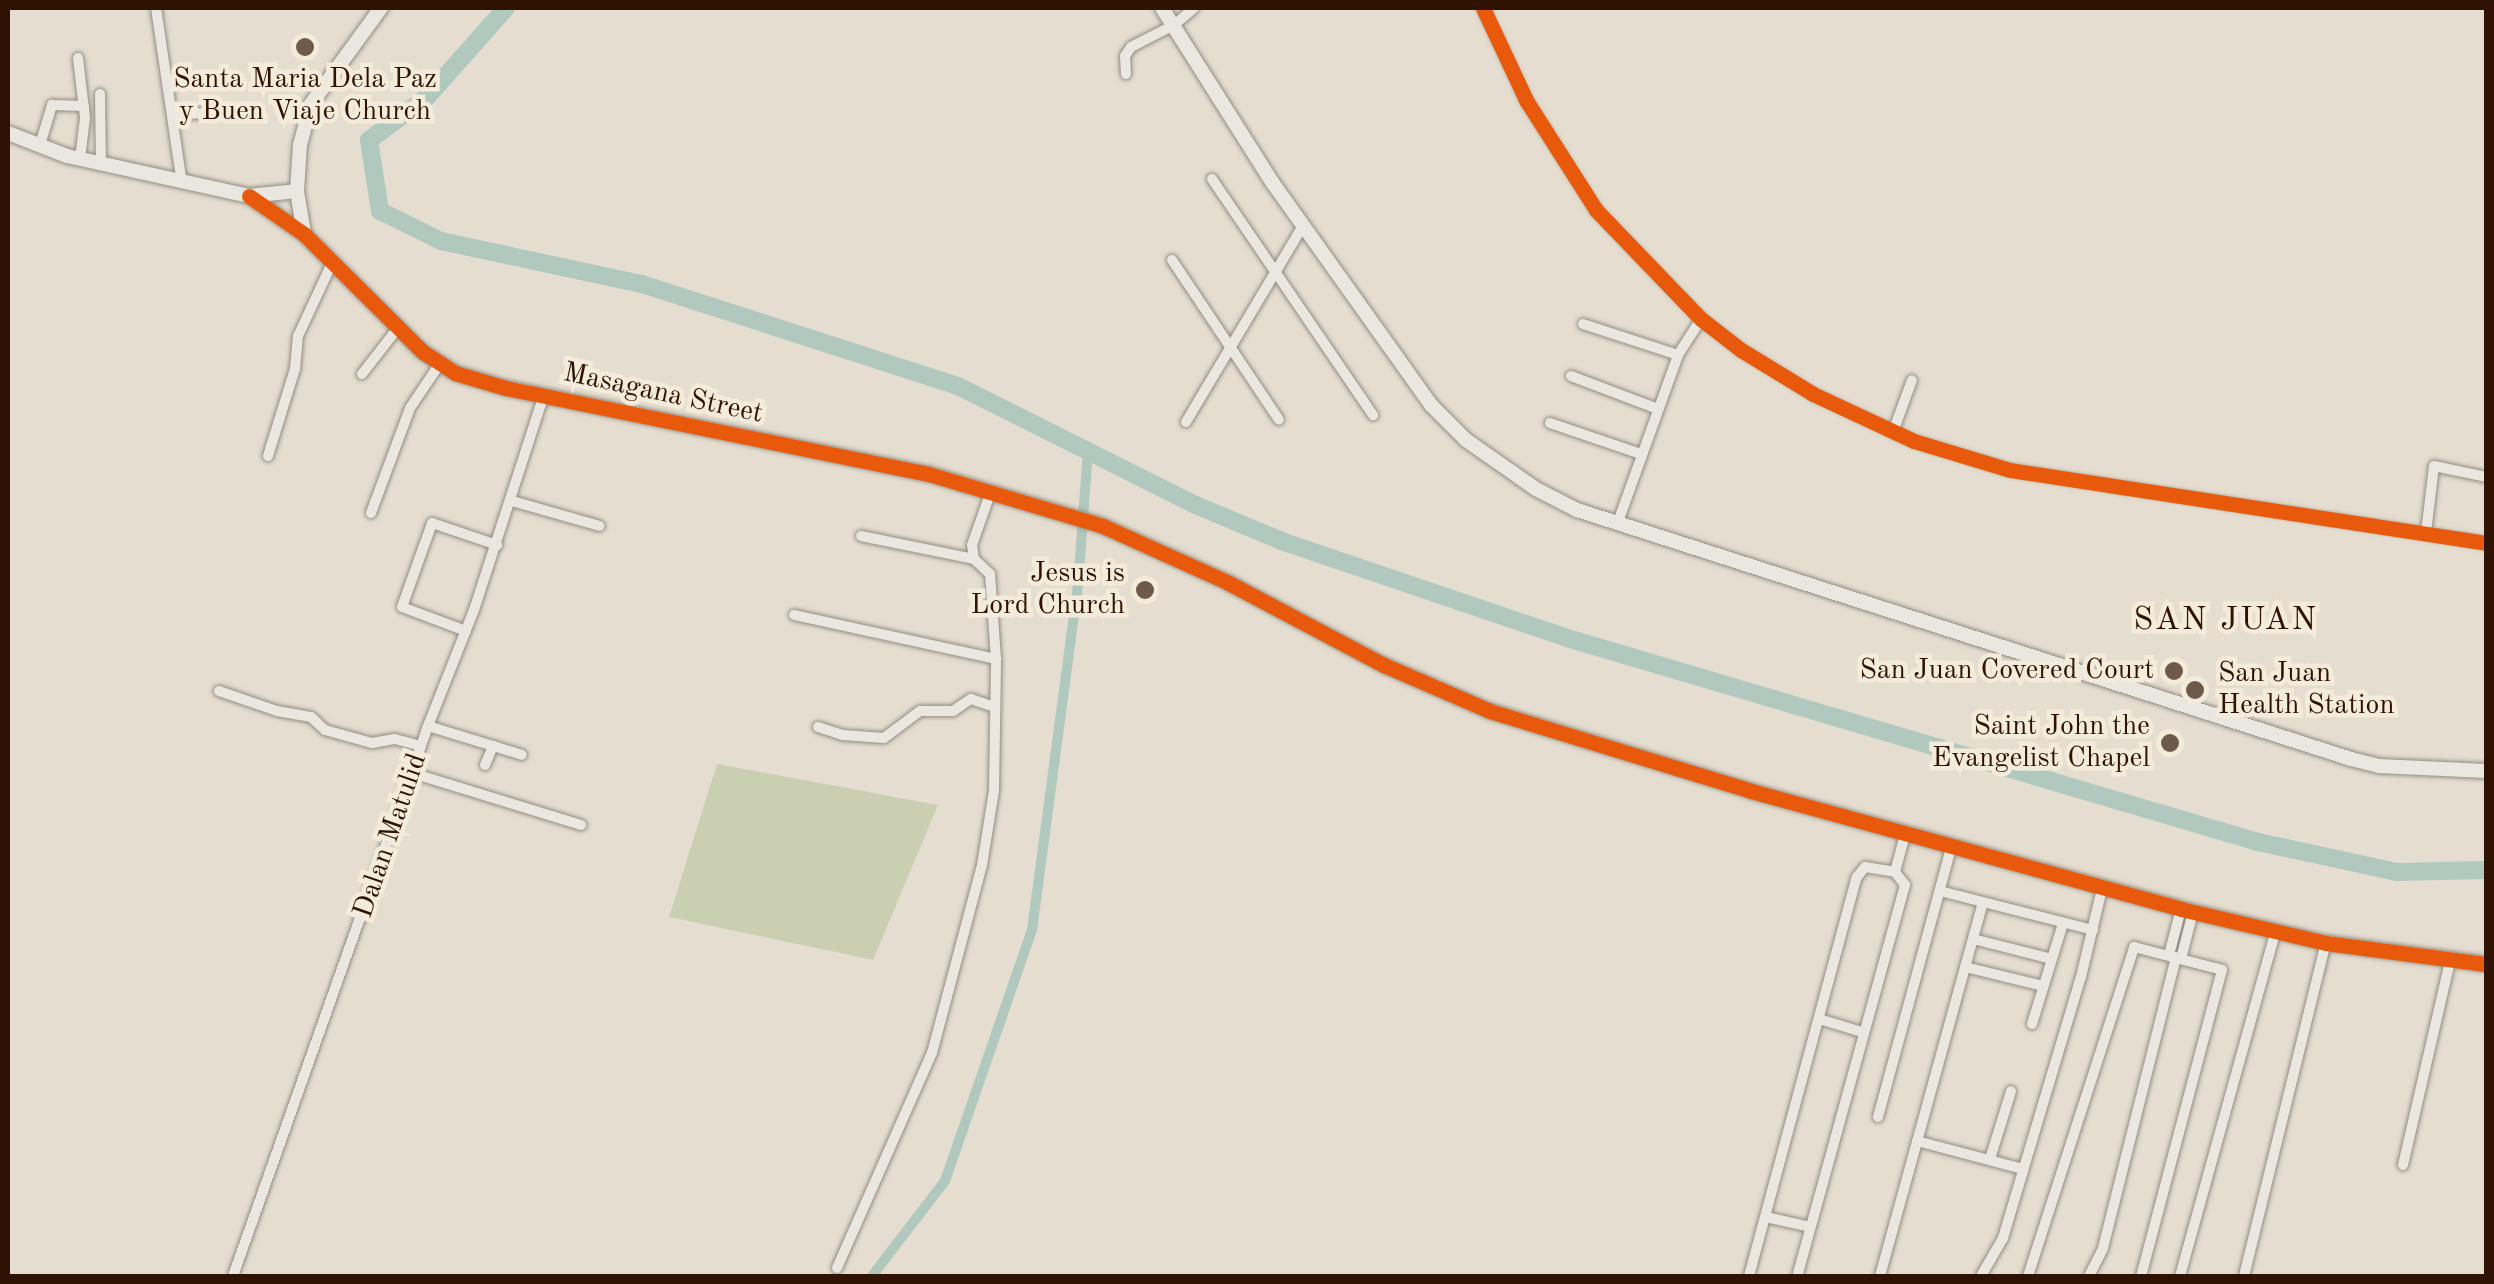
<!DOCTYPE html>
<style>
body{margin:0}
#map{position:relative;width:2494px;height:1284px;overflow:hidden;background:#e5ded0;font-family:"Old Standard TT",serif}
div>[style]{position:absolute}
.green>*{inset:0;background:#cbcfb2}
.canal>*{height:10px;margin:-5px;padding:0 5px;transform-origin:5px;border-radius:5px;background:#b0c8bd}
.river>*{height:18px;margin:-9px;padding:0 9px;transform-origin:9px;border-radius:9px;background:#b0c8bd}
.roads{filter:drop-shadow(0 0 2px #948c82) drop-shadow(0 0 2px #948c82)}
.street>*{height:10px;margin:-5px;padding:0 5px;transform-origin:5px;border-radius:5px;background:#eae7e0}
.secondary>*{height:14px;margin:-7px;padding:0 7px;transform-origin:7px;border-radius:7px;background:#eae7e0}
.cycleway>*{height:15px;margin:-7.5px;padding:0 7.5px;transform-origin:7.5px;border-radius:7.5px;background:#e8590c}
.dots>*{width:28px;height:28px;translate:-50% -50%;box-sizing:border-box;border:5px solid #f3ecdb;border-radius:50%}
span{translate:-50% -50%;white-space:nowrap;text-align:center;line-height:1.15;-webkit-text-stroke:9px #f3ecdb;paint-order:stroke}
.poi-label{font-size:28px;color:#301203}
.right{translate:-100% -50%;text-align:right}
.left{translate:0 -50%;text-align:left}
.street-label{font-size:28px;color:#301203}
.quarter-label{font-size:32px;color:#301203;letter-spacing:2.5px}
.frame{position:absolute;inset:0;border:10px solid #301203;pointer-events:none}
</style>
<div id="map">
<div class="green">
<i style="clip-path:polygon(717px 764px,938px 805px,873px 960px,669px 917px)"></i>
</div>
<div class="canal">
<i style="left:872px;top:1276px;width:120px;rotate:-52.5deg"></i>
<i style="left:945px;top:1181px;width:266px;rotate:-70.9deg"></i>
<i style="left:1032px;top:930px;width:349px;rotate:-82.4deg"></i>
<i style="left:1078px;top:584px;width:133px;rotate:-85.7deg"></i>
</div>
<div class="river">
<i style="left:506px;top:8px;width:120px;rotate:131.6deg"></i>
<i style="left:426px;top:98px;width:71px;rotate:143.6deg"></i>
<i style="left:369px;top:140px;width:72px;rotate:81.2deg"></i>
<i style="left:380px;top:211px;width:68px;rotate:26.2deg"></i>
<i style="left:441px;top:241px;width:206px;rotate:12.1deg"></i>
<i style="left:642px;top:284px;width:332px;rotate:17.9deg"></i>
<i style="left:958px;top:386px;width:268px;rotate:26.6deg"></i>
<i style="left:1198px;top:506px;width:93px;rotate:22.7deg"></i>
<i style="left:1284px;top:542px;width:299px;rotate:18.7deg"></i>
<i style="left:1567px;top:638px;width:720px;rotate:16.45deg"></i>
<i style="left:2258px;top:842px;width:142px;rotate:12.2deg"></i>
<i style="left:2397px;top:872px;width:89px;rotate:-1.3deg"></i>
</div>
<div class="roads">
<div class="street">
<i style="left:156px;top:8px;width:172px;rotate:81.6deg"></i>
<i style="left:1483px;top:8px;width:102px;rotate:64.9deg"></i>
<i style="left:1526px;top:100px;width:130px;rotate:57.5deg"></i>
<i style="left:1596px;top:210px;width:151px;rotate:46.1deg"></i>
<i style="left:1701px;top:319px;width:51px;rotate:37.8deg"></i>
<i style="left:1741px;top:350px;width:84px;rotate:31.4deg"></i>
<i style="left:1813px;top:394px;width:111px;rotate:25deg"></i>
<i style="left:1914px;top:441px;width:100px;rotate:16.8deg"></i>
<i style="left:2010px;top:470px;width:482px;rotate:8.7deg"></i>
<i style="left:78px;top:58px;width:60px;rotate:83.3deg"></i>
<i style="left:85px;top:118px;width:41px;rotate:97deg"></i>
<i style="left:1126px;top:74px;width:18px;rotate:-93deg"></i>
<i style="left:1125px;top:56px;width:11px;rotate:-56deg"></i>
<i style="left:1131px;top:47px;width:48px;rotate:-27.1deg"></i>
<i style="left:1174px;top:25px;width:26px;rotate:-40deg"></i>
<i style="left:100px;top:94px;width:69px;rotate:89.2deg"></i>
<i style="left:175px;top:115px;width:29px;rotate:-4deg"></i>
<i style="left:40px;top:145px;width:42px;rotate:-73.3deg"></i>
<i style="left:52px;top:105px;width:32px;rotate:2deg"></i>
<i style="left:1212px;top:179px;width:286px;rotate:55.7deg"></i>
<i style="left:1172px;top:260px;width:192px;rotate:56.2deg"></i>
<i style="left:1583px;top:324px;width:100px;rotate:18.1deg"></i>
<i style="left:362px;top:374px;width:58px;rotate:-52deg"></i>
<i style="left:1571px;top:376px;width:93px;rotate:20.8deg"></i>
<i style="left:1186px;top:422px;width:228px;rotate:-59.2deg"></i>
<i style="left:1550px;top:423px;width:96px;rotate:18.8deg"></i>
<i style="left:1893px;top:432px;width:55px;rotate:-69.9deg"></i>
<i style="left:268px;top:456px;width:91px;rotate:-72.8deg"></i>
<i style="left:295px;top:369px;width:33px;rotate:-85deg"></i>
<i style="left:298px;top:336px;width:81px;rotate:-65deg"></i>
<i style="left:512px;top:501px;width:91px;rotate:15.9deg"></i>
<i style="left:371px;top:513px;width:112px;rotate:-69.6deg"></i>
<i style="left:410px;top:408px;width:52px;rotate:-56deg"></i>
<i style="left:1618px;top:522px;width:177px;rotate:-70.2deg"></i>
<i style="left:1678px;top:355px;width:43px;rotate:-57.4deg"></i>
<i style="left:2426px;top:533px;width:67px;rotate:-83.2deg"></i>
<i style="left:2434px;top:466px;width:53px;rotate:11.9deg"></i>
<i style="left:861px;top:536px;width:115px;rotate:11.5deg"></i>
<i style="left:794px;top:615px;width:207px;rotate:12.3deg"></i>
<i style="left:466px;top:631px;width:68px;rotate:-159.4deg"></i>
<i style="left:402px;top:607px;width:89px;rotate:-70.3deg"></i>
<i style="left:432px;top:523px;width:69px;rotate:18.7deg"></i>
<i style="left:219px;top:691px;width:61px;rotate:19deg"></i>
<i style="left:277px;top:711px;width:35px;rotate:10deg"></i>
<i style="left:311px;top:717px;width:19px;rotate:43deg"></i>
<i style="left:325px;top:730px;width:49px;rotate:15.5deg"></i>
<i style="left:372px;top:743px;width:23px;rotate:-10deg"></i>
<i style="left:395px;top:739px;width:27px;rotate:15deg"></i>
<i style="left:428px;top:726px;width:98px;rotate:17.1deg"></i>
<i style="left:818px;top:727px;width:26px;rotate:18deg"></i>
<i style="left:843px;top:735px;width:41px;rotate:4.2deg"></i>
<i style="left:884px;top:738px;width:45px;rotate:-36.9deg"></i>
<i style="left:920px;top:711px;width:33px"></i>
<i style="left:953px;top:711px;width:22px;rotate:-34deg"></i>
<i style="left:971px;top:699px;width:24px;rotate:19deg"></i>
<i style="left:485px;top:765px;width:21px;rotate:-67deg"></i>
<i style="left:412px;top:773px;width:177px;rotate:17.1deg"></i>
<i style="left:1895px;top:872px;width:38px;rotate:-75deg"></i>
<i style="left:1940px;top:891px;width:158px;rotate:14.3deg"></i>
<i style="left:1973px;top:939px;width:81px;rotate:14.2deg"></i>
<i style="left:2169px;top:955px;width:48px;rotate:-75.4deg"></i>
<i style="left:2181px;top:959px;width:49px;rotate:-75.7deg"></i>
<i style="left:1965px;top:967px;width:80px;rotate:13.7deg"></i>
<i style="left:1819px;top:1019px;width:45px;rotate:16.8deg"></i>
<i style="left:2032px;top:1024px;width:106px;rotate:-72.9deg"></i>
<i style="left:1878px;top:1117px;width:279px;rotate:-74.8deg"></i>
<i style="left:1917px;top:1141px;width:110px;rotate:14.8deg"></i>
<i style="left:1990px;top:1159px;width:71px;rotate:-72.8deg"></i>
<i style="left:2403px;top:1165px;width:208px;rotate:-77deg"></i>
<i style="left:1766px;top:1217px;width:45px;rotate:12.8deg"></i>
<i style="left:837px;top:1268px;width:235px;rotate:-66.2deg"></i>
<i style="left:932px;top:1053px;width:195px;rotate:-75.1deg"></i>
<i style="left:982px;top:865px;width:75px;rotate:-80.8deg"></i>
<i style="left:994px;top:791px;width:132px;rotate:-89.1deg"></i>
<i style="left:996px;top:659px;width:85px;rotate:-94deg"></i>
<i style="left:990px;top:574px;width:22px;rotate:-137deg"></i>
<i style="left:974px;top:559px;width:14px;rotate:-98deg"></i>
<i style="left:972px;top:545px;width:54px;rotate:-70.6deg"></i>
<i style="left:233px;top:1276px;width:584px;rotate:-70.48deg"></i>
<i style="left:428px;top:726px;width:125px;rotate:-68.4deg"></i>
<i style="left:474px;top:610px;width:227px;rotate:-72deg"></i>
<i style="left:1749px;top:1276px;width:413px;rotate:-74.9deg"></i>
<i style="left:1857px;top:877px;width:13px;rotate:-51deg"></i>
<i style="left:1865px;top:867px;width:30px;rotate:9deg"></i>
<i style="left:1895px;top:872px;width:16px;rotate:52deg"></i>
<i style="left:1905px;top:885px;width:406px;rotate:105.4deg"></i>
<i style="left:1880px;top:1276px;width:387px;rotate:-74.6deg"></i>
<i style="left:1981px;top:1276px;width:44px;rotate:-59.9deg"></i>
<i style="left:2003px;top:1238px;width:272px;rotate:-73.4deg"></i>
<i style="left:2081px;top:977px;width:90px;rotate:-76.6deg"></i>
<i style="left:2028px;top:1276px;width:346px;rotate:-72.1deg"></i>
<i style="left:2134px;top:947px;width:91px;rotate:14.6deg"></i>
<i style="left:2222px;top:970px;width:317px;rotate:104.8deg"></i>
<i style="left:2089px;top:1276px;width:31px;rotate:-63deg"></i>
<i style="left:2103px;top:1248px;width:300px;rotate:-75.9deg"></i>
<i style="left:2180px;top:1276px;width:358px;rotate:-74.5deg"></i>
<i style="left:2244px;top:1276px;width:343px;rotate:-76.2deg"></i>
</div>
<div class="secondary">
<i style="left:1162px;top:8px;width:206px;rotate:57.7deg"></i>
<i style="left:1272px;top:182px;width:274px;rotate:54.5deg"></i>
<i style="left:1431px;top:405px;width:49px;rotate:45deg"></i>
<i style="left:1466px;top:440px;width:85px;rotate:35deg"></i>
<i style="left:1536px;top:489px;width:46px;rotate:27.1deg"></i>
<i style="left:1577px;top:510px;width:813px;rotate:17.83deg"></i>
<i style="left:2351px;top:759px;width:29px;rotate:14deg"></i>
<i style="left:2379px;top:766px;width:107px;rotate:2.7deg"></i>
<i style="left:8px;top:133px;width:63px;rotate:21.3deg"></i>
<i style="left:67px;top:156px;width:186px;rotate:12.4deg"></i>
<i style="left:249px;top:196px;width:48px;rotate:-5.9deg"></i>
<i style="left:249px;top:196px;width:67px;rotate:34.6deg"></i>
<i style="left:304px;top:234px;width:168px;rotate:44.8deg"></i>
<i style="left:423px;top:352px;width:38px;rotate:33deg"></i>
<i style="left:455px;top:373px;width:53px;rotate:16.4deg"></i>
<i style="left:506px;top:388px;width:432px;rotate:11.5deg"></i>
<i style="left:929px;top:474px;width:182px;rotate:16.6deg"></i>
<i style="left:1103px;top:526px;width:136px;rotate:24.3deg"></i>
<i style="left:1227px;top:582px;width:178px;rotate:27.9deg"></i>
<i style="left:1384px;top:665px;width:116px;rotate:23.5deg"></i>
<i style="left:1490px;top:711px;width:273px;rotate:17deg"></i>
<i style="left:1751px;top:791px;width:446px;rotate:15.3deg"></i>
<i style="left:2181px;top:909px;width:149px;rotate:13.2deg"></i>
<i style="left:2326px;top:943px;width:161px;rotate:7.5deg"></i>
<i style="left:304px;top:233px;width:43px;rotate:-99.5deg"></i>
<i style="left:297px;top:191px;width:46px;rotate:-86.3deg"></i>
<i style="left:300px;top:145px;width:42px;rotate:-75deg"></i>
<i style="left:311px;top:104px;width:119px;rotate:-53.9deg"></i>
</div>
</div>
<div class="cycleway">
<i style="left:1483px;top:8px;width:102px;rotate:64.9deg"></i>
<i style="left:1526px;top:100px;width:130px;rotate:57.5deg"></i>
<i style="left:1596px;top:210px;width:151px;rotate:46.1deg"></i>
<i style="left:1701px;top:319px;width:51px;rotate:37.8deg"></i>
<i style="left:1741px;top:350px;width:84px;rotate:31.4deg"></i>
<i style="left:1813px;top:394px;width:111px;rotate:25deg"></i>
<i style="left:1914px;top:441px;width:100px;rotate:16.8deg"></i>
<i style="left:2010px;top:470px;width:482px;rotate:8.7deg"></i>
<i style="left:249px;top:196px;width:67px;rotate:34.6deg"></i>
<i style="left:304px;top:234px;width:168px;rotate:44.8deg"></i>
<i style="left:423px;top:352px;width:38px;rotate:33deg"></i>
<i style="left:455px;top:373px;width:53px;rotate:16.4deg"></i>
<i style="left:506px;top:388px;width:432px;rotate:11.5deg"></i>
<i style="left:929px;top:474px;width:182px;rotate:16.6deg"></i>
<i style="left:1103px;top:526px;width:136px;rotate:24.3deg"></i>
<i style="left:1227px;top:582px;width:178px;rotate:27.9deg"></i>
<i style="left:1384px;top:665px;width:116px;rotate:23.5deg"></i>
<i style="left:1490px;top:711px;width:273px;rotate:17deg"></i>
<i style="left:1751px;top:791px;width:446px;rotate:15.3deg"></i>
<i style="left:2181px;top:909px;width:149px;rotate:13.2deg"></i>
<i style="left:2326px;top:943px;width:161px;rotate:7.5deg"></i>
</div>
<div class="dots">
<i style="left:305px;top:47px;background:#6f594b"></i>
<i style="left:1145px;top:590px;background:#6f594b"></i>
<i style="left:2174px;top:671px;background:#6f594b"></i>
<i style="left:2195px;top:690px;background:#6f594b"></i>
<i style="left:2170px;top:743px;background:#6f594b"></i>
</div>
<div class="poi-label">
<span style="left:305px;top:96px">Santa Maria Dela Paz<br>y Buen Viaje Church</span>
<span class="right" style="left:1125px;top:590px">Jesus is<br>Lord Church</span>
<span class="right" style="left:2154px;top:671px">San Juan Covered Court</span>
<span class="left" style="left:2218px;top:690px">San Juan<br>Health Station</span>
<span class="right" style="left:2150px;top:743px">Saint John the<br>Evangelist Chapel</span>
</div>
<div class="street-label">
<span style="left:663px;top:394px;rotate:12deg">Masagana Street</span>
<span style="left:391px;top:836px;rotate:-71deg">Dalan Matulid</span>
</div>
<div class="quarter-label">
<span style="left:2226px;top:621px">SAN JUAN</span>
</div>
<div class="frame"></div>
</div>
